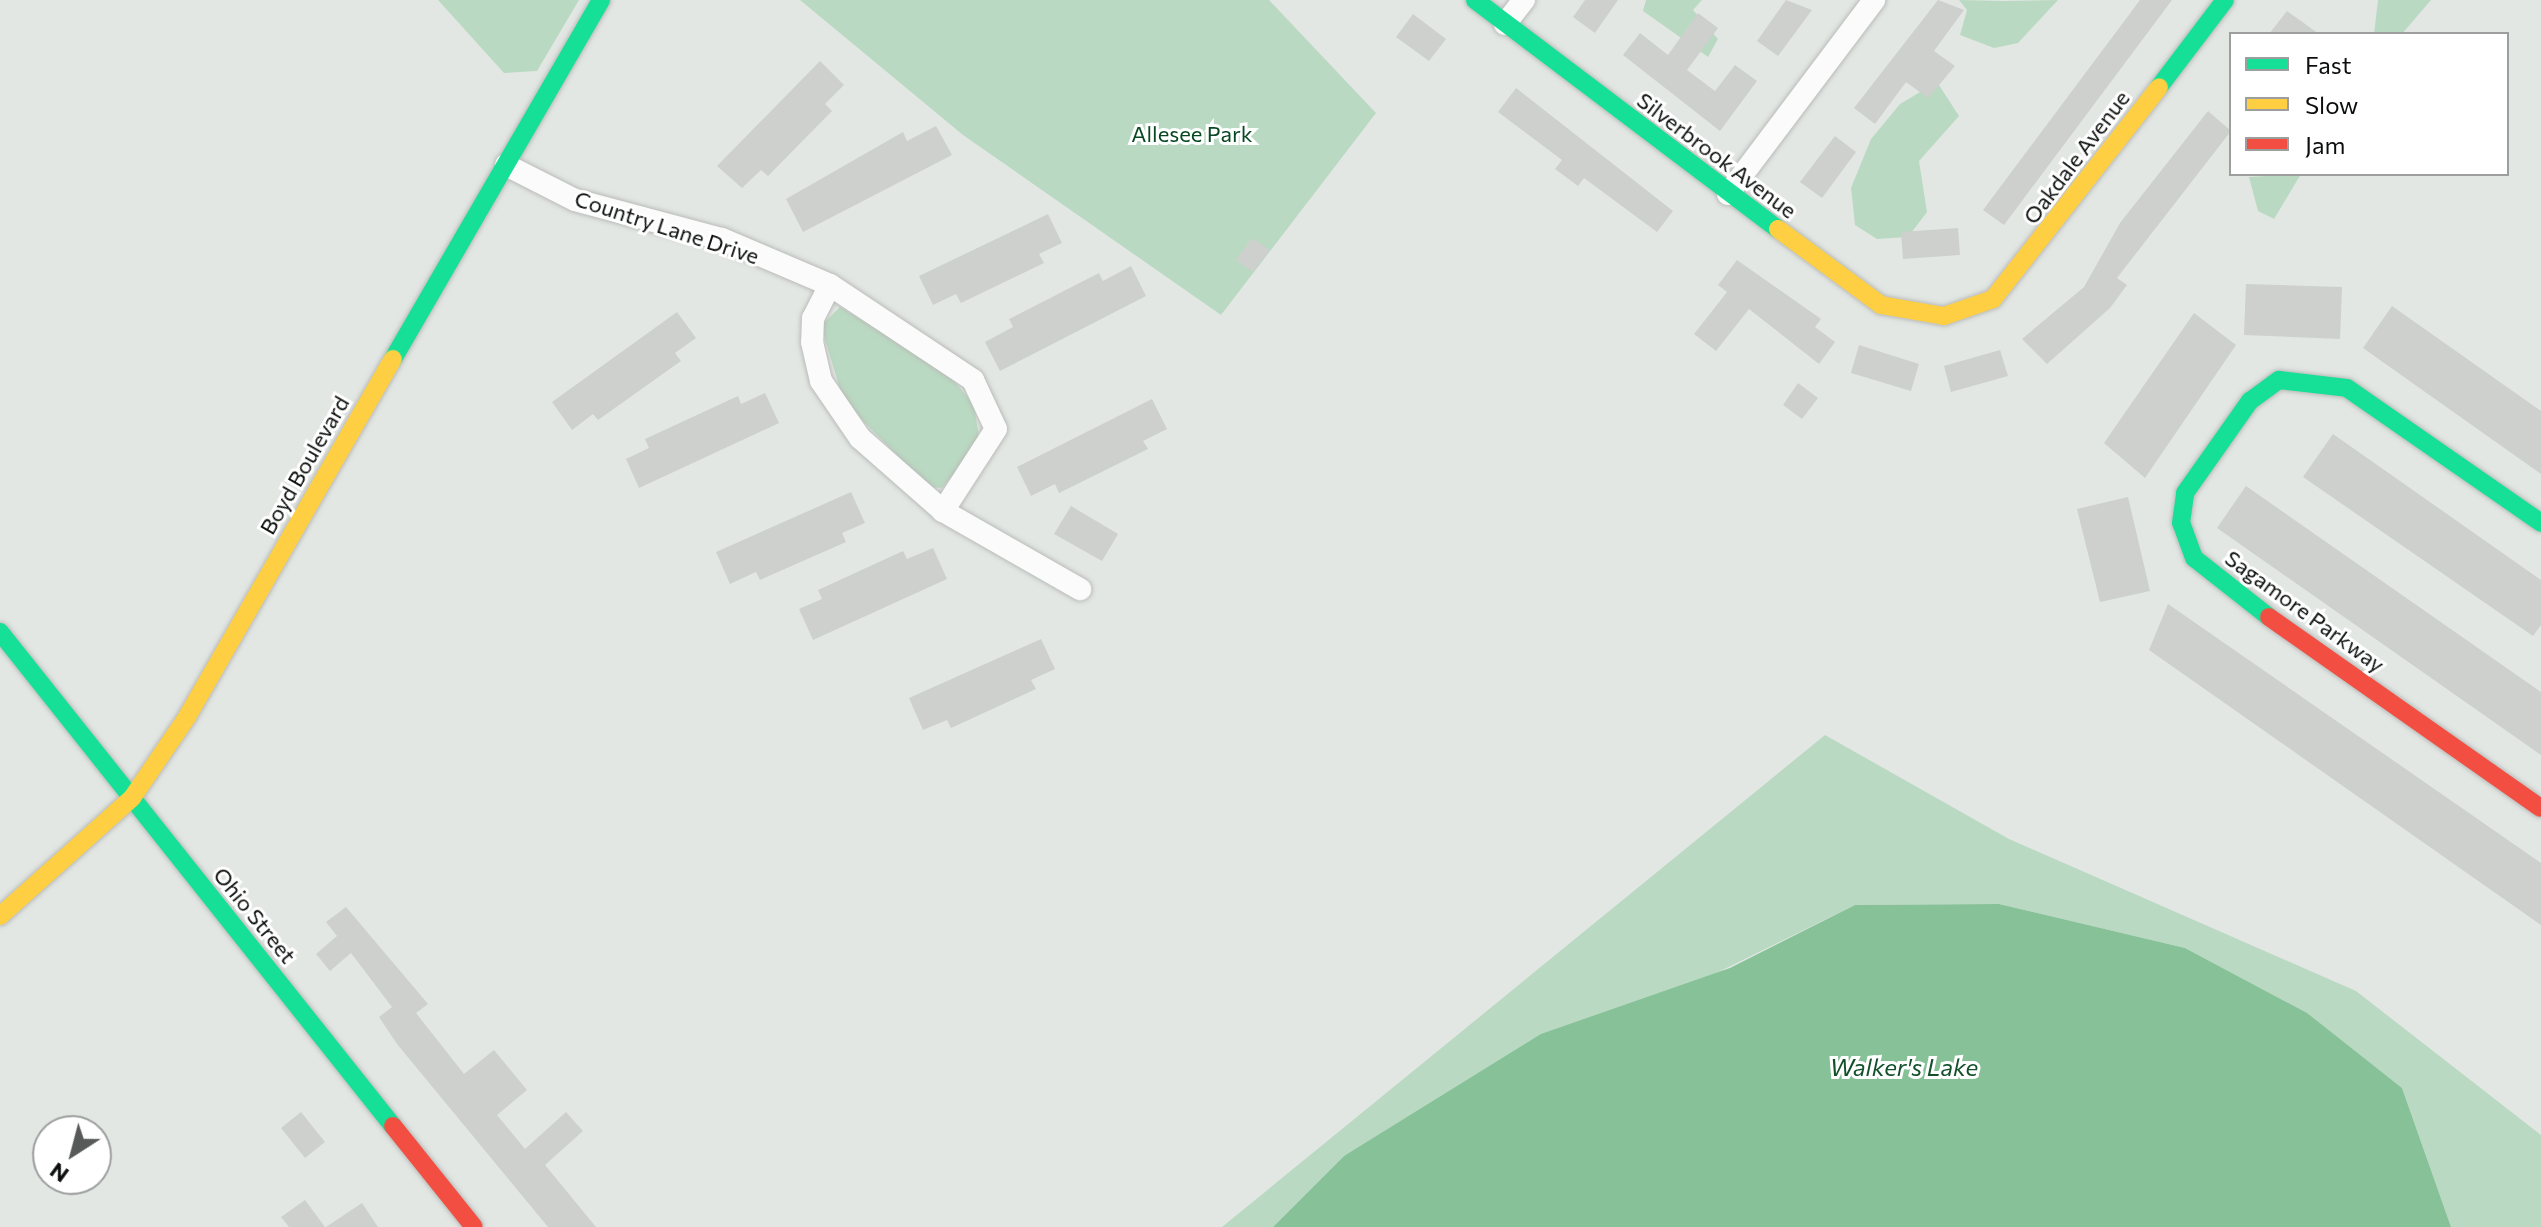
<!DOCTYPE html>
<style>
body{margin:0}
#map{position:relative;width:2541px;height:1227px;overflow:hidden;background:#e3e7e4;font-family:Commissioner,sans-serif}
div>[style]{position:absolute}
.green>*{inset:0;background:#bad9c2}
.water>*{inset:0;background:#86c198}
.building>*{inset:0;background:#cdd0cd}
.roads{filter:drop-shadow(0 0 2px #b9bcb9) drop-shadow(0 0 2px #b9bcb9)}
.street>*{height:22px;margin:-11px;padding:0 11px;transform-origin:11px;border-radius:11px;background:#fbfbfb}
.fast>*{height:18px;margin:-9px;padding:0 9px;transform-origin:9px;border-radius:9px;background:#16e098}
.slow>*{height:18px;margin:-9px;padding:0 9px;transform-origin:9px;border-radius:9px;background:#ffcf43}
.jam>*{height:18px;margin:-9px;padding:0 9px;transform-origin:9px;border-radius:9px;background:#f24e42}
span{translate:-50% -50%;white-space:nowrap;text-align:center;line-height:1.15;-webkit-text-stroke:6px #fff;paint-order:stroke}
.park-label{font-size:22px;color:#074822}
.street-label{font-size:22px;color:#0b0e0c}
.water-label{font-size:24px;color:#14512b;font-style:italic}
.legend{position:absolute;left:2229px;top:32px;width:280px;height:144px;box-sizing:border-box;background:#fff;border:2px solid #9d9f9e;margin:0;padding:10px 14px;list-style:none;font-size:24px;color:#0b0e0c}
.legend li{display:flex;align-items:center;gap:16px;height:40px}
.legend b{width:40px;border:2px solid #9d9f9e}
.north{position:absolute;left:32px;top:1115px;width:80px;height:80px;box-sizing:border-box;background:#fff;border:2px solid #9d9f9e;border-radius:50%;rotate:216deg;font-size:22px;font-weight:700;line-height:32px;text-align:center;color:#0b0e0c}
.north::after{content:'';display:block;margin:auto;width:28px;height:36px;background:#575a58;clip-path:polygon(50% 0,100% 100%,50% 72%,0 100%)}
</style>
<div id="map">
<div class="green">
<i style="clip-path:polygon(438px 0,579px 0,537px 71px,504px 73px)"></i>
<i style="clip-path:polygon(800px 0,1269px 0,1376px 113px,1221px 315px,963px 135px)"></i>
<i style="clip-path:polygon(1646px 0,1702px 0,1693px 10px,1718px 39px,1708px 57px,1643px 11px)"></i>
<i style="clip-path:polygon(1959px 0,2003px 1px,2058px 0,2018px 43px,1994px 48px,1960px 35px,1967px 10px)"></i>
<i style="clip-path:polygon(2378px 0,2431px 0,2402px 34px,2374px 34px)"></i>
<i style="clip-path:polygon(1937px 82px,1959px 116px,1919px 161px,1927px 212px,1908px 237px,1877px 239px,1855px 225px,1851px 188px,1871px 139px,1900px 104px)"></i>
<i style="clip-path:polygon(2301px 174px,2274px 219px,2258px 211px,2249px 177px)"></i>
<i style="clip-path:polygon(840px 307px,945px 370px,974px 405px,980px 444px,942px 488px,929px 487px,844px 402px,821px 326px)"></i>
<i style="clip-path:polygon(1825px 735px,2009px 839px,2356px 991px,2541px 1135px,2541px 1227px,2451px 1227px,2402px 1088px,2306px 1013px,2185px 948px,1999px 904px,1855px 905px,1344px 1156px,1273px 1227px,1222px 1227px)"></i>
</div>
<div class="water">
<i style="clip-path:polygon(1999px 904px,2185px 948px,2307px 1013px,2402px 1088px,2451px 1227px,1273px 1227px,1344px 1156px,1541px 1034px,1730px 968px,1855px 905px)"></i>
</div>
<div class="building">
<i style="clip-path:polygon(1585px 0,1618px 0,1595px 33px,1573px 17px)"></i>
<i style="clip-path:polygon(1786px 0,1812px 10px,1778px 56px,1757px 41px)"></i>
<i style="clip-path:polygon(1938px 0,1964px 10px,1934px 51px,1955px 66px,1928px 98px,1906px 82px,1875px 124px,1854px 108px)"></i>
<i style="clip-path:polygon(2140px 0,2172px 0,2004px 225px,1983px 210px)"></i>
<i style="clip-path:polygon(2287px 11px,2319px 34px,2269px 34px)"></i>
<i style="clip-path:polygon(1698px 13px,1718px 28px,1687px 70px,1715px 91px,1735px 65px,1757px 81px,1720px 131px,1623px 55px,1640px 33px,1668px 55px)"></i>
<i style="clip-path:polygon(1413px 14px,1446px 39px,1429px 61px,1396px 37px)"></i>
<i style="clip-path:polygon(820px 61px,844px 85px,825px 104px,832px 111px,768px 176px,761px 170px,742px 188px,717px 166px)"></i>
<i style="clip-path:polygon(1516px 88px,1673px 211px,1657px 232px,1584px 178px,1578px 186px,1555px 169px,1562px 160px,1498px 112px)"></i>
<i style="clip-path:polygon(2208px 111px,2231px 131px,2117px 278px,2127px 285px,2110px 308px,2047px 364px,2022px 339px,2084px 287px,2120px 223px)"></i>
<i style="clip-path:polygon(936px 126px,952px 155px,803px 232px,786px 199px,903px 132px,907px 141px)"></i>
<i style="clip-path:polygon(1835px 136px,1856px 152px,1822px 198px,1800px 182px)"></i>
<i style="clip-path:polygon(1048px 214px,1062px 243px,1039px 254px,1044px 263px,961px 303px,956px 294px,933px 305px,919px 276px)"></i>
<i style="clip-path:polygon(1958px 228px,1960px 255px,1903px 259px,1901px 232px)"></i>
<i style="clip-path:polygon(1252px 238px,1270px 250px,1253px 272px,1236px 260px)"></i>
<i style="clip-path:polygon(1737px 260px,1821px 319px,1815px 327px,1835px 342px,1819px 364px,1749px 309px,1716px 351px,1694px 334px,1727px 292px,1718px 285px)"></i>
<i style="clip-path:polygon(1131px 266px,1146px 296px,1000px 371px,985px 342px,1013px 327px,1009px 319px,1099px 273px,1103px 281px)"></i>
<i style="clip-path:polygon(2246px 284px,2342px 287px,2340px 339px,2244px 335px)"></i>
<i style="clip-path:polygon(2392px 306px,2541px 411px,2541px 474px,2363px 348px)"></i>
<i style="clip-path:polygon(677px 312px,696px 338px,675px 353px,681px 361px,598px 420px,593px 414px,572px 430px,552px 402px)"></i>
<i style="clip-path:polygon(2194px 313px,2236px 345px,2145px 478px,2104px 443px)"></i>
<i style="clip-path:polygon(1859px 345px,1919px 364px,1911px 391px,1851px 373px)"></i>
<i style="clip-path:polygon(2000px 350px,2008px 376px,1951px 392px,1944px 366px)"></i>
<i style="clip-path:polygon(1798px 383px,1818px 398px,1802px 419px,1783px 405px)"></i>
<i style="clip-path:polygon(765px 393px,779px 423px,639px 488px,626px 459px,649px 448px,645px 439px,738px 396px,741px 404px)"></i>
<i style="clip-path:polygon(1152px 399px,1167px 429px,1143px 441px,1148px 449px,1059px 493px,1055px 484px,1031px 496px,1017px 467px)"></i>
<i style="clip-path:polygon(2333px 434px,2541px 580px,2541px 625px,2533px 636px,2303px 477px)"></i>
<i style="clip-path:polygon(2246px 486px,2541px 692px,2541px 755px,2217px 528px)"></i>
<i style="clip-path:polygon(851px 492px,865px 523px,842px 533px,846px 542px,760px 580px,756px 572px,730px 584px,716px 552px)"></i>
<i style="clip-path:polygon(2128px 497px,2150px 591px,2100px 602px,2077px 509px)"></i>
<i style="clip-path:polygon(1071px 506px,1118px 534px,1102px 561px,1054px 534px)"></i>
<i style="clip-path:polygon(933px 548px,947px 579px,813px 640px,799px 609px,822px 599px,818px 590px,903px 551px,907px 559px)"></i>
<i style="clip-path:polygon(2168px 604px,2541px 863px,2541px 925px,2149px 650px)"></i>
<i style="clip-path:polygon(1041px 639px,1055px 669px,1031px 680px,1036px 689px,951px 728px,947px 720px,923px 730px,909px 698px)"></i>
<i style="clip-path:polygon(346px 907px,428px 1004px,416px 1013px,464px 1074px,494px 1050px,527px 1090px,497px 1115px,525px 1149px,566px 1112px,583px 1131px,545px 1165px,596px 1227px,548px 1227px,397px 1044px,379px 1017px,392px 1007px,351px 953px,330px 971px,316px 954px,337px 936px,326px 922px)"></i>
<i style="clip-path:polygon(301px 1112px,325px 1142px,305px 1158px,281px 1128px)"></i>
<i style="clip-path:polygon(305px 1200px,325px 1227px,289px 1227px,281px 1217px)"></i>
<i style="clip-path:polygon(362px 1203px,378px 1227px,326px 1227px)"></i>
</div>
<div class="roads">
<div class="street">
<i style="left:1505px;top:24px;width:31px;rotate:-52deg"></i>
<i style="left:506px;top:165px;width:77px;rotate:26.9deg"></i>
<i style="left:575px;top:200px;width:152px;rotate:14.9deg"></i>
<i style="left:722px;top:239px;width:117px;rotate:23.1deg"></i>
<i style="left:830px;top:285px;width:172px;rotate:33.6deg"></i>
<i style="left:973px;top:380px;width:54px;rotate:64.9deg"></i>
<i style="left:996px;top:429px;width:98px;rotate:122.9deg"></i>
<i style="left:1728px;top:194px;width:243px;rotate:-53deg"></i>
<i style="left:830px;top:285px;width:37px;rotate:117deg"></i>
<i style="left:813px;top:318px;width:24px;rotate:92deg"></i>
<i style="left:812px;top:342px;width:40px;rotate:77deg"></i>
<i style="left:821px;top:381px;width:69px;rotate:55.6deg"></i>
<i style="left:860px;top:438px;width:111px;rotate:41.3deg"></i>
<i style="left:943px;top:511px;width:158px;rotate:29.7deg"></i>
</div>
<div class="fast">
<i style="left:1475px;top:0;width:380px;rotate:37.1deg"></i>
<i style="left:2159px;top:87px;width:109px;rotate:-52.8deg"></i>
<i style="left:393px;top:359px;width:415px;rotate:-59.9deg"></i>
<i style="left:2269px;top:617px;width:95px;rotate:-141.8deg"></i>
<i style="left:2194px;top:558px;width:37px;rotate:-110deg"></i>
<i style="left:2181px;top:523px;width:30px;rotate:-82deg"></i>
<i style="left:2185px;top:493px;width:113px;rotate:-54.8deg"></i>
<i style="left:2250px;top:401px;width:36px;rotate:-36deg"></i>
<i style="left:2279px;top:380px;width:68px;rotate:6.7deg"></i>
<i style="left:2347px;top:388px;width:236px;rotate:34.8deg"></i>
<i style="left:0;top:632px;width:631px;rotate:51.5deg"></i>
</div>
<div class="slow">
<i style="left:1778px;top:229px;width:128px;rotate:36.4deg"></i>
<i style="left:1881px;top:305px;width:64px;rotate:9.9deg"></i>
<i style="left:1944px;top:316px;width:52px;rotate:-19.1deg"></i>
<i style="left:1993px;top:299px;width:269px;rotate:-51.9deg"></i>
<i style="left:0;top:916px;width:177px;rotate:-41.8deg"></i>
<i style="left:132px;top:798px;width:98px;rotate:-55.8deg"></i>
<i style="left:187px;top:717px;width:413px;rotate:-60.1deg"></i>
</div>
<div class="jam">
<i style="left:2269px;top:617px;width:332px;rotate:35.1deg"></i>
<i style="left:393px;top:1126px;width:129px;rotate:51.3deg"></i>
</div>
</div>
<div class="park-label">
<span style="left:1192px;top:134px">Allesee Park</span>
</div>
<div class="street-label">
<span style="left:1717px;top:155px;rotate:37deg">Silverbrook Avenue</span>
<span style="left:2076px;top:157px;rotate:-53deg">Oakdale Avenue</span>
<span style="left:667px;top:227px;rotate:18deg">Country Lane Drive</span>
<span style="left:304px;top:465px;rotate:-60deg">Boyd Boulevard</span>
<span style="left:2305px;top:611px;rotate:36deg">Sagamore Parkway</span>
<span style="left:255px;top:915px;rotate:51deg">Ohio Street</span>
</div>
<div class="water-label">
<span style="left:1904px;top:1067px">Walker's Lake</span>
</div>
<ul class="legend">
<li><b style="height:10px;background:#16e098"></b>Fast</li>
<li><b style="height:10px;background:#ffcf43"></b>Slow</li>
<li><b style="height:10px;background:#f24e42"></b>Jam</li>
</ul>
<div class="north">N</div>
</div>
